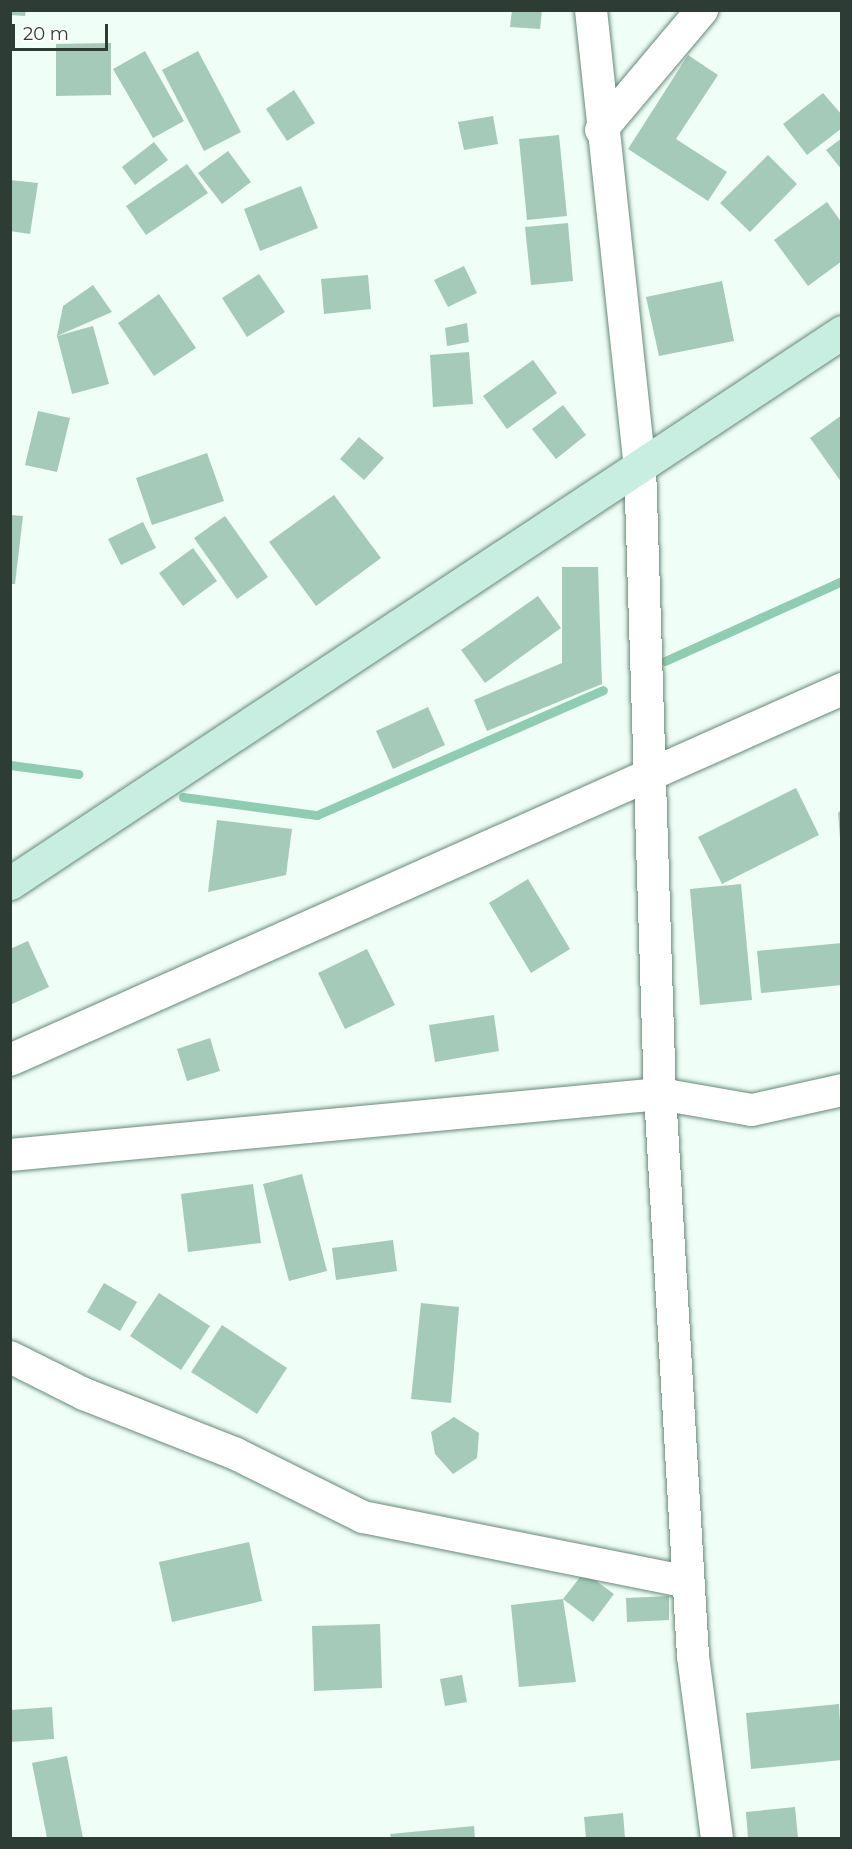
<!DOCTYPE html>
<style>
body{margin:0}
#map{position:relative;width:852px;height:1849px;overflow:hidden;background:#effef7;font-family:Montserrat,sans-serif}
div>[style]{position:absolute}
.stream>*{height:9px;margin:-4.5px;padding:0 4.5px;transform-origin:4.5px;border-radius:4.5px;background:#8fccb1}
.building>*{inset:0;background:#a6cab9}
.roads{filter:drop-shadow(0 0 2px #678979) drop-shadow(0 0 2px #678979)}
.street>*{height:32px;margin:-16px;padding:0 16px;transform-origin:16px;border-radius:16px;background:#fff}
.secondary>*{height:33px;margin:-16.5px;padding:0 16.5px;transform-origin:16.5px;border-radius:16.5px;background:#c7eee0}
span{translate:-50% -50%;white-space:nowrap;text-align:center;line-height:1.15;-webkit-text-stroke:5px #fff;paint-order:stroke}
.frame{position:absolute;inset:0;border:12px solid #2d3c35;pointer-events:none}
.scale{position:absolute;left:12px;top:24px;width:96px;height:27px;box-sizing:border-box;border:3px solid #2d3c35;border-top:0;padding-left:8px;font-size:18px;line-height:21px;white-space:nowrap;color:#2d3c35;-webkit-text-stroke:4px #fff;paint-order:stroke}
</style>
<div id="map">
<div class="stream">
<i style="left:665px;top:661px;width:194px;rotate:-24.3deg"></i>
<i style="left:10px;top:765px;width:69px;rotate:7.5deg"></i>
<i style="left:183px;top:797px;width:135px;rotate:7.7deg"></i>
<i style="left:317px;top:815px;width:312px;rotate:-23.6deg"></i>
</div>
<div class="building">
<i style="clip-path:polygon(10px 10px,26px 10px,25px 16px,10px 15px)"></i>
<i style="clip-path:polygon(512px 10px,542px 10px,540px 29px,510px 27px)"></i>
<i style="clip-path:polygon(111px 43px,111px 95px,56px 96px,56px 44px)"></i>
<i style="clip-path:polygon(145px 51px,184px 121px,153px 138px,113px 69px)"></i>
<i style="clip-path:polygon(198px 51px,241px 132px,204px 151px,162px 70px)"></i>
<i style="clip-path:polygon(688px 55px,718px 75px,676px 139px,727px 172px,708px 201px,628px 149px)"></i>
<i style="clip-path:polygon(294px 90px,315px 123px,287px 141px,266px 109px)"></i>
<i style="clip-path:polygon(823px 93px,842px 115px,842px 128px,807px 155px,783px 124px)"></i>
<i style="clip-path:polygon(493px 116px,498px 144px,464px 150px,458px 122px)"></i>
<i style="clip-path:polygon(559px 135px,567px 216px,527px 220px,519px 139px)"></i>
<i style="clip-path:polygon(842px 138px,842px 170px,826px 150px)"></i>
<i style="clip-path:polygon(154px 142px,168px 160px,135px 185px,122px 167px)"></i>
<i style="clip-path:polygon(228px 151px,251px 182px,222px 204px,198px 173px)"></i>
<i style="clip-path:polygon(768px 155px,797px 184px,750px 232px,720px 203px)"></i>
<i style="clip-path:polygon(187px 164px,208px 193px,146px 235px,126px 206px)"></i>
<i style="clip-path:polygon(10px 180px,38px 183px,30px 234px,10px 231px)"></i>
<i style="clip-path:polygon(301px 186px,318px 228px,260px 251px,244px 209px)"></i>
<i style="clip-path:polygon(827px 202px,842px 223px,842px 261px,808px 286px,774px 240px)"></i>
<i style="clip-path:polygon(568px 223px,573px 281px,531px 285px,525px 227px)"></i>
<i style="clip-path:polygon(464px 266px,477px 293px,448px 307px,434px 280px)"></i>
<i style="clip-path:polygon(259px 274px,285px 312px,247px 337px,222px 298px)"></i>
<i style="clip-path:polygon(368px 275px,371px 309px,324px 314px,321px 279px)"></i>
<i style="clip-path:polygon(722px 281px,734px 341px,659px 356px,646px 297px)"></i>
<i style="clip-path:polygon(93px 285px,112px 312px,57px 336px,63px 306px)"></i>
<i style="clip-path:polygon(159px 294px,196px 348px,154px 376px,118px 323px)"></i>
<i style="clip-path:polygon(467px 323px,469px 342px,447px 346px,445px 328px)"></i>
<i style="clip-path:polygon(93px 326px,109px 384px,72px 394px,57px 336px)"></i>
<i style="clip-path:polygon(469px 352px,473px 404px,433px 407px,430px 355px)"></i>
<i style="clip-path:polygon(533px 360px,557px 393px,507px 429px,483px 396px)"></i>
<i style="clip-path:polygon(563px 405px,586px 435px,556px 459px,532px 429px)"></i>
<i style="clip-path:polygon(38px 411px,70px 418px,57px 472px,25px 465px)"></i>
<i style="clip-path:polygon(842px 415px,842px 483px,810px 438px)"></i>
<i style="clip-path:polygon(359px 437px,384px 458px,364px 480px,340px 459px)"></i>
<i style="clip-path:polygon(207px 453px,224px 501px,152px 525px,136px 478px)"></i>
<i style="clip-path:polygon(334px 495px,381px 558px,316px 606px,269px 542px)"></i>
<i style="clip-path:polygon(10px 515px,23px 516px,15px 584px,10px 584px)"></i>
<i style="clip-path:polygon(225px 516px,268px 577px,237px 599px,194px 538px)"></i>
<i style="clip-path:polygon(143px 522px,156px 548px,121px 565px,108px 539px)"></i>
<i style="clip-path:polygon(193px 548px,217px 581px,183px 606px,159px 573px)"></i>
<i style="clip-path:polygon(562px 567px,598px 567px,602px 684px,487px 731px,474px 700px,562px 663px)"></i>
<i style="clip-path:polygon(538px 596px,561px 628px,485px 683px,461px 650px)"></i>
<i style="clip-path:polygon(428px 707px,445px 745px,393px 769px,376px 731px)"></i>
<i style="clip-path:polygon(796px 788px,819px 835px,722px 884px,698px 837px)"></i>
<i style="clip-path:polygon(842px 809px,842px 838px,840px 838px,838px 813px)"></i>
<i style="clip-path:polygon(217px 820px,292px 829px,286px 875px,208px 892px)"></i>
<i style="clip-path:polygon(528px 879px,570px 949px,531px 973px,489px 903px)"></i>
<i style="clip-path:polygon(741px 884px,752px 1000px,700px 1005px,690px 889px)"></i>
<i style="clip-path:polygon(28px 941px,49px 987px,10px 1005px,10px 949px)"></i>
<i style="clip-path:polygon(842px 943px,842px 985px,761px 993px,757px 951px)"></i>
<i style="clip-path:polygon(367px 949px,395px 1005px,345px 1029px,318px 973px)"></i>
<i style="clip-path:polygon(494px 1015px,499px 1051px,435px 1062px,429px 1025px)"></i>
<i style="clip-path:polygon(210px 1038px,220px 1071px,187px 1081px,177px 1049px)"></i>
<i style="clip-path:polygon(302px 1174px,327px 1271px,289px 1281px,263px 1184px)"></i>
<i style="clip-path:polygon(253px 1184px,261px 1243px,188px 1252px,181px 1194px)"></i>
<i style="clip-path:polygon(393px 1240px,397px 1271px,336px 1280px,332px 1248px)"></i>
<i style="clip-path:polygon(104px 1283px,137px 1302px,120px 1331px,87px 1312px)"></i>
<i style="clip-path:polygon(159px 1293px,210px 1326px,181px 1370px,130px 1336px)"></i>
<i style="clip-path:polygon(421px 1303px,459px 1307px,451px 1403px,411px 1399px)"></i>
<i style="clip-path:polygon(222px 1325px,287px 1368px,257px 1414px,191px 1372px)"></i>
<i style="clip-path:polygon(454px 1417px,479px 1433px,477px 1458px,453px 1474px,435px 1454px,431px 1432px)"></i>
<i style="clip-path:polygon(249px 1542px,262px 1601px,172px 1622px,159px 1562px)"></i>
<i style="clip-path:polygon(584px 1572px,614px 1594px,593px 1622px,563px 1599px,576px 1682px,519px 1687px,511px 1605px,563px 1599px)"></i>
<i style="clip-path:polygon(669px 1596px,669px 1620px,627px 1622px,626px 1598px)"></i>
<i style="clip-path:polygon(380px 1624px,382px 1688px,314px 1691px,312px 1626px)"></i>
<i style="clip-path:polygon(462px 1675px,467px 1702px,445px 1706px,440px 1679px)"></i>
<i style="clip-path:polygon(839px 1704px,842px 1760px,751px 1769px,746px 1713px)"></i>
<i style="clip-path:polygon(52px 1707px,54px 1739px,10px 1742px,10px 1710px)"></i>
<i style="clip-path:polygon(67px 1756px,83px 1838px,47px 1838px,32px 1763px)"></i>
<i style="clip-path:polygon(795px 1807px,798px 1838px,748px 1838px,746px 1812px)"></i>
<i style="clip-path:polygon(623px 1813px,625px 1838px,586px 1838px,584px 1817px)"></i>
<i style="clip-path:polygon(474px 1826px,475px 1838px,391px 1838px,390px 1834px)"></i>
</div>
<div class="roads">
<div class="street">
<i style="left:591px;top:10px;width:459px;rotate:83.9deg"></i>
<i style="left:640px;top:466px;width:628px;rotate:88.18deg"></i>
<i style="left:660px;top:1094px;width:563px;rotate:86.64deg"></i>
<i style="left:693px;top:1656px;width:184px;rotate:82.5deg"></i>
<i style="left:601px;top:130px;width:157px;rotate:-49.9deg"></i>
<i style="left:10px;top:1060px;width:911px;rotate:-24.03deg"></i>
<i style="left:10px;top:1155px;width:653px;rotate:-5.36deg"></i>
<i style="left:660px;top:1094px;width:93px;rotate:9.9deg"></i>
<i style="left:752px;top:1110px;width:92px;rotate:-12.5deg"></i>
<i style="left:10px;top:1357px;width:83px;rotate:26.6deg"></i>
<i style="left:84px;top:1394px;width:163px;rotate:21.5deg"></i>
<i style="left:236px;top:1454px;width:142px;rotate:26.4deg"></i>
<i style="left:363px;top:1517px;width:331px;rotate:11.3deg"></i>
</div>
<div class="secondary">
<i style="left:10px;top:883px;width:998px;rotate:-33.51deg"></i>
</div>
</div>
<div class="frame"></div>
<div class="scale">20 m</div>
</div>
